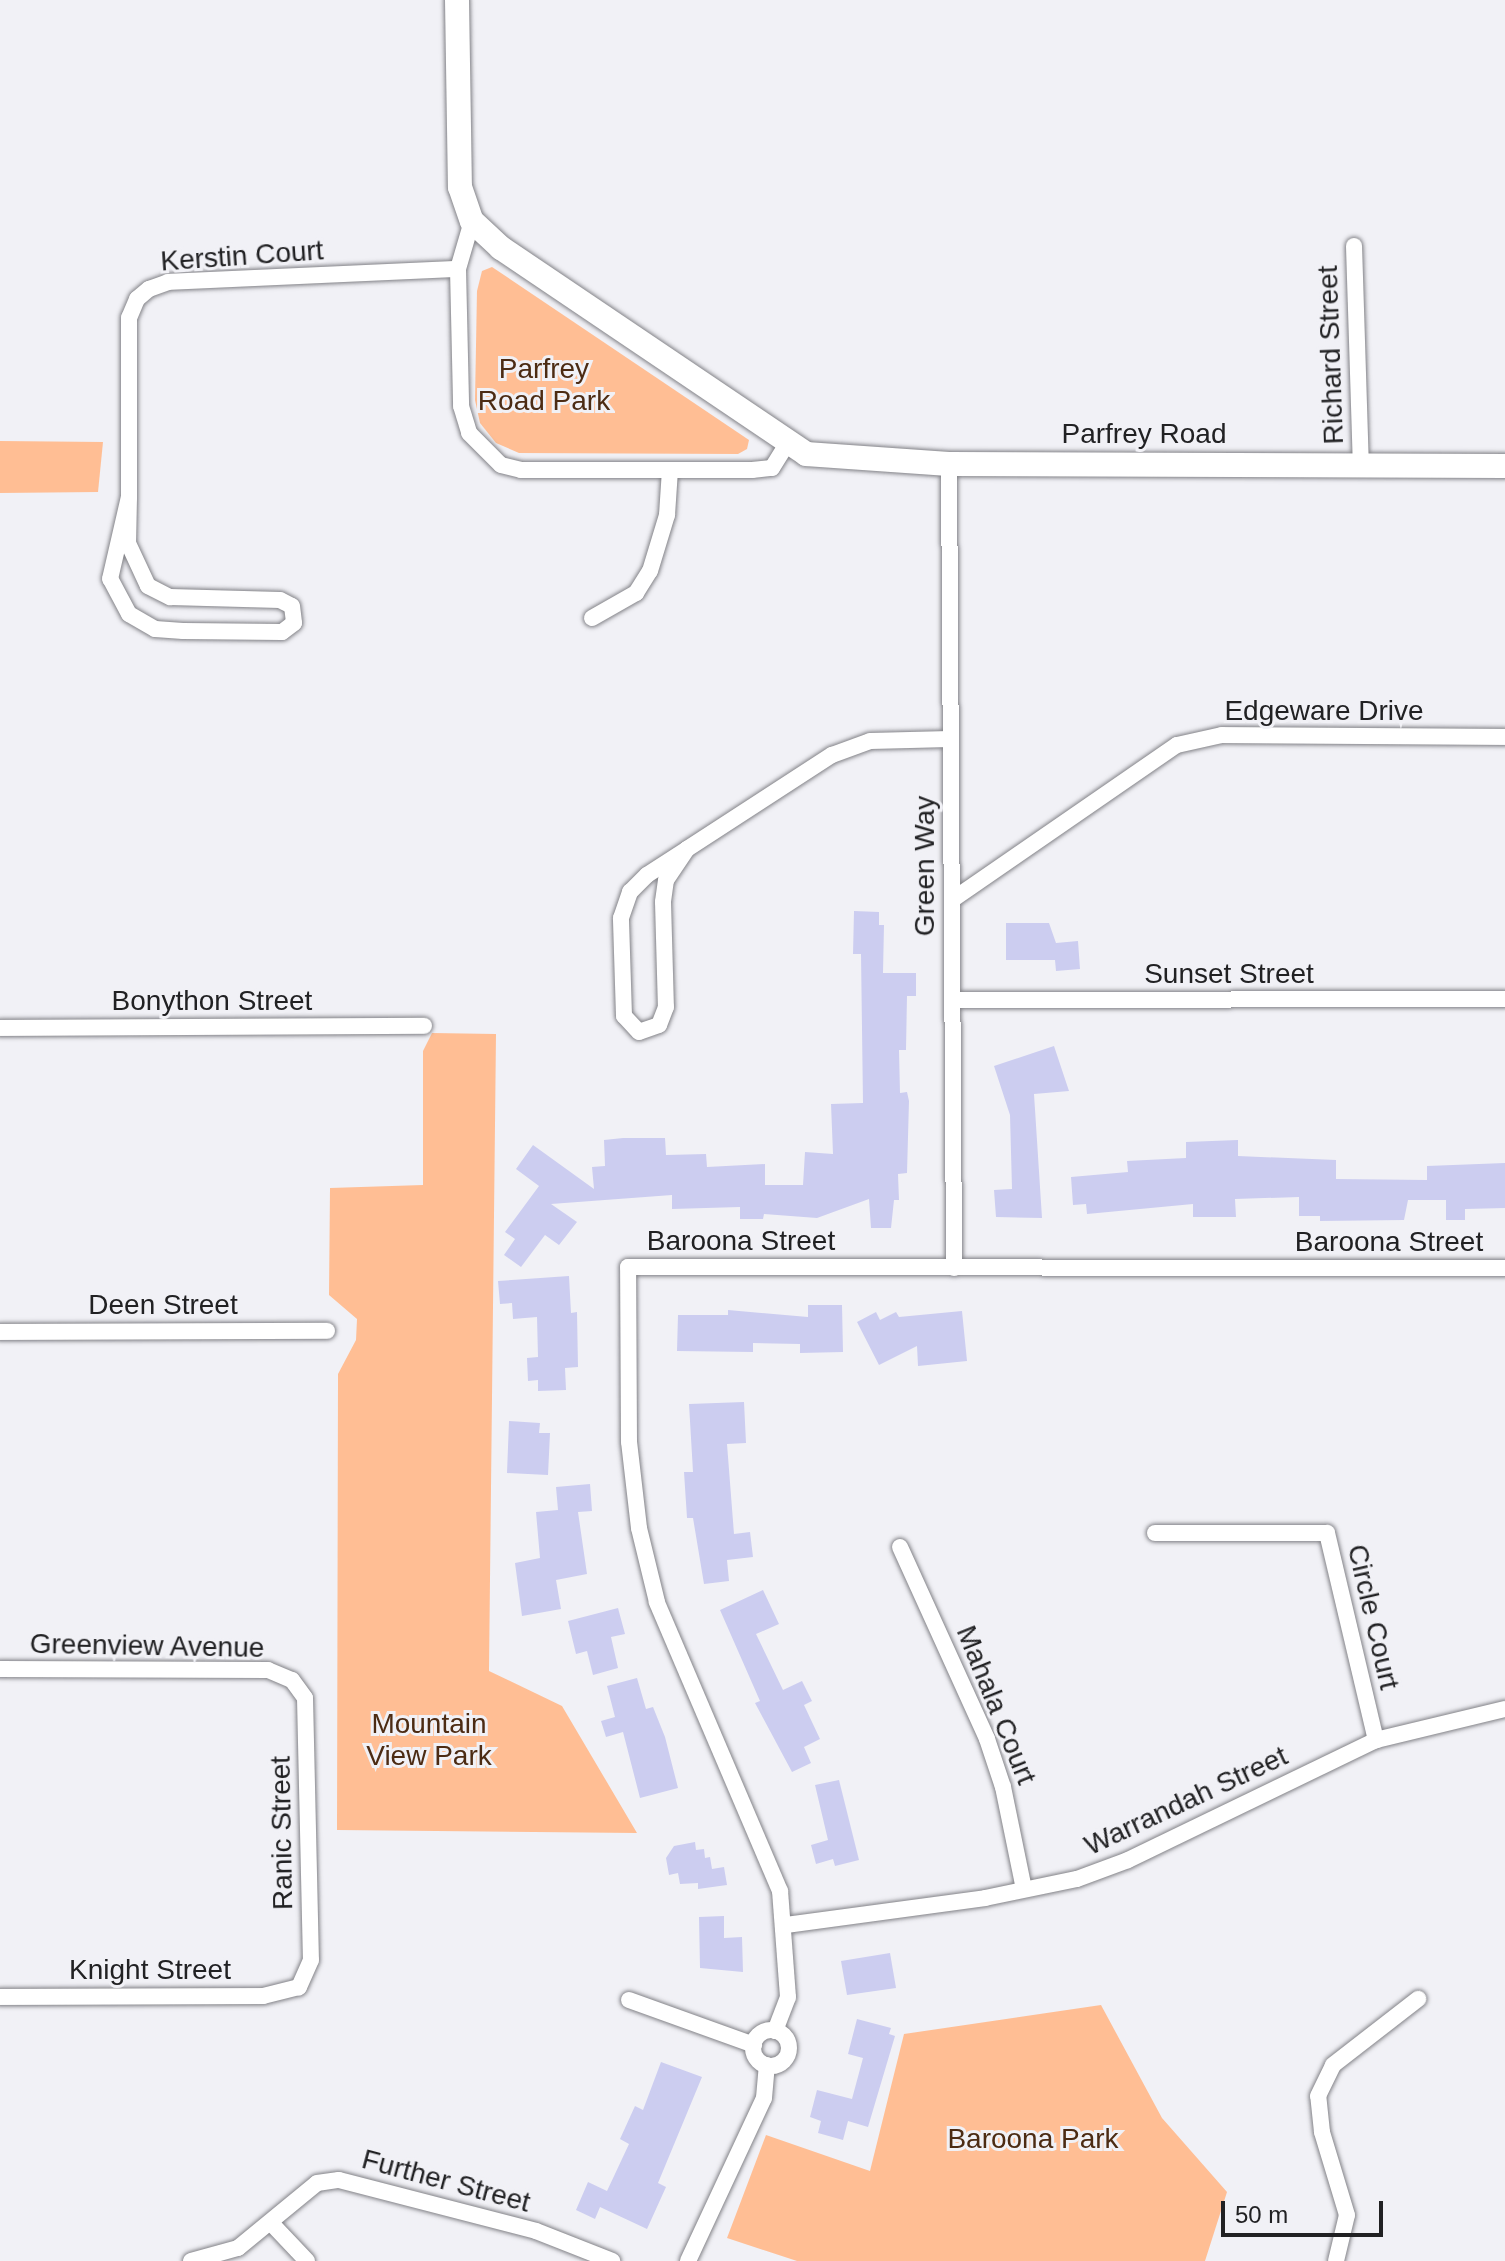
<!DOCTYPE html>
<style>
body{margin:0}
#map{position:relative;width:1505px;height:2261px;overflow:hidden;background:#f1f1f6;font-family:Arial,sans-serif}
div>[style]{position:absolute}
.green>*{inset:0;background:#ffbe94}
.building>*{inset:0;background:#cccdf0}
.roads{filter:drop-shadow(0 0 2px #828287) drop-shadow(0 0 2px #828287)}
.minor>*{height:16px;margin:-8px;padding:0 8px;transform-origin:8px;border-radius:8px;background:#fff}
.minor>.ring{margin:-8px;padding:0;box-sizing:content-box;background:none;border:16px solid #fff;border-radius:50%}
.secondary>*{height:24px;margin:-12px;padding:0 12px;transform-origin:12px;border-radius:12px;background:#fff}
span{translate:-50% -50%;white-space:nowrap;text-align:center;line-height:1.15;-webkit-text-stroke:6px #f1f1f6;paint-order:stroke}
.street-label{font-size:28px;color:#212123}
.park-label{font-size:28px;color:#4c2b13}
.scale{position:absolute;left:1221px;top:2201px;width:162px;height:36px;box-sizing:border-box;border:4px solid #212123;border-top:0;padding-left:10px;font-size:24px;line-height:28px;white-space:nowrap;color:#212123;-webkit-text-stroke:6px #f1f1f6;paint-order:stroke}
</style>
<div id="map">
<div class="green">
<i style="clip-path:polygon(492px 267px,749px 440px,747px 449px,738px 454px,519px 453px,496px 443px,480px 423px,475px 400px,477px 291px,482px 271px)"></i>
<i style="clip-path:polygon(0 441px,103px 442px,98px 492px,0 493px)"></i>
<i style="clip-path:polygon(432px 1033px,496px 1034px,489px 1671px,562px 1706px,637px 1833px,337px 1830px,338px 1374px,356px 1340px,357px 1319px,329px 1295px,330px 1188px,423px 1185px,423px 1051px)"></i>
<i style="clip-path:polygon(1101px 2005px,1162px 2118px,1227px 2192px,1205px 2261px,797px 2261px,727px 2238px,766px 2135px,870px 2171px,904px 2034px)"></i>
</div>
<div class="building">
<i style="clip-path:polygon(854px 911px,879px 912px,879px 925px,884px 925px,883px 973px,916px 973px,916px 996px,907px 996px,906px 1050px,899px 1050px,900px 1093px,907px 1092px,909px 1101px,907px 1173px,898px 1174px,899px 1200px,894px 1200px,891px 1228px,871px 1228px,869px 1199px,817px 1218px,764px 1214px,763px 1219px,740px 1219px,740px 1207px,672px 1209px,672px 1195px,551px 1204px,577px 1222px,559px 1245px,545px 1235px,521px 1267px,504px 1255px,515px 1239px,505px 1232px,539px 1186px,516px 1169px,533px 1145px,594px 1189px,592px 1167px,605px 1166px,604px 1140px,623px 1138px,665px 1138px,666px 1155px,706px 1154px,707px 1167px,765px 1164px,765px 1185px,803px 1185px,805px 1152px,833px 1154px,831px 1104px,863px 1103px,861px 954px,853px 954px)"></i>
<i style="clip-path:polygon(1006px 923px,1049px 923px,1056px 943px,1078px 941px,1080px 969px,1056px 971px,1055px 960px,1006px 960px)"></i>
<i style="clip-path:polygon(1054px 1046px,1069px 1091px,1034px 1094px,1042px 1218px,996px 1217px,994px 1190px,1012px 1189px,1010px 1115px,994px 1066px)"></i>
<i style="clip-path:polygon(1238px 1140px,1238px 1156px,1336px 1160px,1336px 1179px,1427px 1180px,1427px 1166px,1505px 1163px,1505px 1208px,1465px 1209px,1465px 1220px,1446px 1220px,1446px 1200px,1408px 1200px,1404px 1220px,1320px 1221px,1320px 1216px,1299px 1216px,1299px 1197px,1235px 1199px,1236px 1217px,1193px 1217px,1193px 1204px,1087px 1214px,1086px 1204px,1073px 1205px,1071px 1177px,1128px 1172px,1127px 1161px,1186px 1158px,1186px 1142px)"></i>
<i style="clip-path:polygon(569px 1276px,571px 1313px,577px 1312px,578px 1367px,565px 1368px,566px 1390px,538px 1391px,538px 1380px,528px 1381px,527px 1358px,538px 1357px,537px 1317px,513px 1319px,512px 1303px,500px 1304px,498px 1281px)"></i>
<i style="clip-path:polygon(808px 1305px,842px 1305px,843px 1352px,800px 1353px,800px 1344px,753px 1343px,753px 1352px,677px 1351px,678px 1315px,728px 1315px,728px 1310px,808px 1317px)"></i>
<i style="clip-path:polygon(962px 1311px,967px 1361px,918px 1366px,917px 1346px,879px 1365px,857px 1322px,876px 1312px,880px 1320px,896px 1312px,899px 1317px)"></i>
<i style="clip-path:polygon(744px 1402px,746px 1443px,727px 1444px,734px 1534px,750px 1532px,753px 1557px,727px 1560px,729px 1581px,704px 1584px,693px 1518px,687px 1518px,684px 1472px,693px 1472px,689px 1404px)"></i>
<i style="clip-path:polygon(509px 1421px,540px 1423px,539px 1433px,550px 1433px,548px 1475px,507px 1473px)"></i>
<i style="clip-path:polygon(590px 1484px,592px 1511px,578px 1512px,587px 1574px,556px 1580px,561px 1609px,522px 1616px,515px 1563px,540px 1558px,536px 1512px,558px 1510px,556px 1487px)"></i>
<i style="clip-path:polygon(763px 1590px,779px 1624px,756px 1634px,783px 1690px,802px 1681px,812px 1701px,804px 1705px,820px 1739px,804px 1747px,811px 1763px,792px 1772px,755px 1703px,760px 1701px,720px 1610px)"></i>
<i style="clip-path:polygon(618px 1608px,625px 1634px,611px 1637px,618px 1668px,593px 1675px,587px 1651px,576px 1654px,568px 1621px)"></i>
<i style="clip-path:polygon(637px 1678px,646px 1709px,653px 1707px,665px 1737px,678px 1788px,640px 1798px,623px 1732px,606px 1737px,601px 1721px,615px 1717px,607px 1686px)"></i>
<i style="clip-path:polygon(839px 1780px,859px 1860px,835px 1866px,833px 1859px,816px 1864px,811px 1845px,828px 1840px,815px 1785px)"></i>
<i style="clip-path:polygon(695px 1842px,696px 1850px,704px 1849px,705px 1858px,710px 1857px,712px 1869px,724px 1867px,727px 1885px,698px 1889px,698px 1883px,680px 1884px,678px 1873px,669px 1875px,666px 1858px,674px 1846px)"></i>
<i style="clip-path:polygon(724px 1916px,724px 1938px,742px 1937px,743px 1972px,700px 1968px,699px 1917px)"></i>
<i style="clip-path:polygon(890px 1953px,896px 1988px,847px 1995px,841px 1961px)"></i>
<i style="clip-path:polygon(857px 2019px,891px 2028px,889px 2034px,895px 2036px,868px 2127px,848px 2121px,843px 2140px,818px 2133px,821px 2121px,810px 2117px,817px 2090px,852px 2099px,863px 2058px,848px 2054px)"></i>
<i style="clip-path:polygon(661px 2062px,702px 2077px,658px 2183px,666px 2187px,647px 2229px,600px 2207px,595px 2219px,576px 2210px,588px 2182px,607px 2191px,629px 2144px,620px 2139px,635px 2106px,643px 2110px)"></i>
</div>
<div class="roads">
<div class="minor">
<i style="left:472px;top:221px;width:50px;rotate:106.3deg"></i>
<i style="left:458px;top:269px;width:137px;rotate:88.7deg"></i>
<i style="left:461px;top:406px;width:28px;rotate:73deg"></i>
<i style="left:469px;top:433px;width:45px;rotate:45deg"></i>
<i style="left:501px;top:465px;width:21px;rotate:14deg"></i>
<i style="left:521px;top:470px;width:231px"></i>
<i style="left:752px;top:470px;width:20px;rotate:-6deg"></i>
<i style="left:772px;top:468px;width:32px;rotate:-58deg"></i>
<i style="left:1354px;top:246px;width:217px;rotate:88.2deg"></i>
<i style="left:949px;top:464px;width:804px;rotate:89.64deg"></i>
<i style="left:129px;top:497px;width:46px;rotate:91.2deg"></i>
<i style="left:128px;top:543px;width:47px;rotate:65.1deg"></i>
<i style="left:148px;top:586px;width:25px;rotate:27deg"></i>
<i style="left:170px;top:597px;width:110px;rotate:1.6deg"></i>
<i style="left:280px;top:600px;width:13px;rotate:27deg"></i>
<i style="left:292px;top:606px;width:17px;rotate:83deg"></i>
<i style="left:294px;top:623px;width:15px;rotate:143deg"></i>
<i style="left:282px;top:632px;width:99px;rotate:-179.4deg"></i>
<i style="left:183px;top:631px;width:28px;rotate:-176deg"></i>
<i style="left:155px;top:629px;width:30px;rotate:-150deg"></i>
<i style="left:129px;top:614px;width:40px;rotate:-118deg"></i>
<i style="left:110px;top:579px;width:84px;rotate:-77deg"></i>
<i style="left:129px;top:497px;width:179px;rotate:-90deg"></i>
<i style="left:129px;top:318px;width:21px;rotate:-67deg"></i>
<i style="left:137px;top:299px;width:16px;rotate:-40deg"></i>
<i style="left:149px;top:289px;width:20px;rotate:-20deg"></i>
<i style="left:168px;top:282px;width:290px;rotate:-2.6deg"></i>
<i style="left:592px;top:618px;width:51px;rotate:-29.6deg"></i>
<i style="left:636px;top:593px;width:26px;rotate:-58deg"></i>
<i style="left:650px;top:571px;width:59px;rotate:-73.1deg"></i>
<i style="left:667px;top:515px;width:45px;rotate:-86.2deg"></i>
<i style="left:687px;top:849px;width:37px;rotate:124deg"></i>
<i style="left:666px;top:880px;width:22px;rotate:98deg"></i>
<i style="left:663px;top:902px;width:105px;rotate:88.4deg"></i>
<i style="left:666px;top:1007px;width:19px;rotate:111deg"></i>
<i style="left:659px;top:1025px;width:21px;rotate:161deg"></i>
<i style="left:639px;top:1032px;width:22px;rotate:-133deg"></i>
<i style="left:624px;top:1016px;width:98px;rotate:-91.8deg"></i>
<i style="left:621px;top:918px;width:28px;rotate:-71deg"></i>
<i style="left:630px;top:892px;width:24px;rotate:-45deg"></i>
<i style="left:647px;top:875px;width:48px;rotate:-33deg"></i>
<i style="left:687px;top:849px;width:173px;rotate:-33deg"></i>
<i style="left:832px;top:755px;width:40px;rotate:-20.2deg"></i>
<i style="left:870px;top:741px;width:80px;rotate:-1.4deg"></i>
<i style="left:952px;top:900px;width:273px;rotate:-34.6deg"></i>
<i style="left:1177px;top:745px;width:46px;rotate:-12.5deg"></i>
<i style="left:1222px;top:735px;width:283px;rotate:0.4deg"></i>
<i style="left:952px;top:1000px;width:553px;rotate:-0.1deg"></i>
<i style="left:0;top:1028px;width:424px;rotate:-0.3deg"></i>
<i style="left:0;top:1332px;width:327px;rotate:-0.2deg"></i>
<i style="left:1155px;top:1533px;width:172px"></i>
<i style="left:1327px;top:1533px;width:213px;rotate:76.7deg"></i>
<i style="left:900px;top:1547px;width:211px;rotate:65.6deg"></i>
<i style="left:987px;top:1739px;width:51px;rotate:71.6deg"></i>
<i style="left:1003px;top:1787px;width:104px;rotate:78.4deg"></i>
<i style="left:0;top:1669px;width:268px;rotate:0.2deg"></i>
<i style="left:268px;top:1670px;width:26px;rotate:23deg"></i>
<i style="left:292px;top:1680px;width:22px;rotate:54deg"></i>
<i style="left:305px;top:1698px;width:262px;rotate:88.7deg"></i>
<i style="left:311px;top:1960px;width:30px;rotate:114deg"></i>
<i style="left:299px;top:1987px;width:37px;rotate:166deg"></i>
<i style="left:263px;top:1996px;width:263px;rotate:179.8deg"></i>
<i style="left:786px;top:1925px;width:201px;rotate:-7.7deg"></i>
<i style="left:985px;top:1898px;width:94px;rotate:-11.7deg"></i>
<i style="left:1077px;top:1879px;width:54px;rotate:-20.4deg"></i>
<i style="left:1128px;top:1860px;width:276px;rotate:-25.8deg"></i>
<i style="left:1376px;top:1740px;width:133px;rotate:-13.5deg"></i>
<i style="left:629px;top:2000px;width:133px;rotate:19.8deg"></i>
<i class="ring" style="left:753px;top:2030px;width:20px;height:20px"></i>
<i style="left:775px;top:2031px;width:36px;rotate:-69deg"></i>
<i style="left:788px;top:1997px;width:106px;rotate:-94.3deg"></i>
<i style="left:780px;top:1891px;width:314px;rotate:-113.1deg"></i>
<i style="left:657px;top:1602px;width:76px;rotate:-103.7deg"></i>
<i style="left:639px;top:1528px;width:87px;rotate:-96.6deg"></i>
<i style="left:629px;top:1442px;width:175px;rotate:-90.3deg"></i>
<i style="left:628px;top:1267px;width:877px;rotate:0.07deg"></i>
<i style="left:272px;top:2224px;width:51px;rotate:46.6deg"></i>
<i style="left:191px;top:2261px;width:49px;rotate:-15.5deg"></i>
<i style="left:238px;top:2248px;width:102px;rotate:-39.4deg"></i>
<i style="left:317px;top:2183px;width:22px;rotate:-8deg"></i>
<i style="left:339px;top:2180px;width:203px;rotate:14.5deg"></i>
<i style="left:536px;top:2231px;width:82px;rotate:21.5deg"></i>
<i style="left:688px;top:2261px;width:180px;rotate:-65deg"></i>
<i style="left:764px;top:2098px;width:33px;rotate:-85deg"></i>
<i style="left:1336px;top:2261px;width:47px;rotate:-76.6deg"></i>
<i style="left:1347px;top:2215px;width:87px;rotate:-106.8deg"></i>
<i style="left:1322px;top:2132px;width:36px;rotate:-96deg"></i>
<i style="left:1318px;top:2096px;width:34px;rotate:-64deg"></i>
<i style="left:1333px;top:2065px;width:108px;rotate:-37.8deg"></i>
</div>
<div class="secondary">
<i style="left:457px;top:0;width:187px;rotate:89.1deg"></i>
<i style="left:460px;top:187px;width:36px;rotate:71deg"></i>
<i style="left:472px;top:221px;width:40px;rotate:43deg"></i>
<i style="left:501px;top:248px;width:368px;rotate:34deg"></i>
<i style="left:806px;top:454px;width:143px;rotate:4deg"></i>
<i style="left:949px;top:464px;width:556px;rotate:0.21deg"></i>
</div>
</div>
<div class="street-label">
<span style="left:242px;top:256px;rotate:-4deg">Kerstin Court</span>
<span style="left:1331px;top:355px;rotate:-92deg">Richard Street</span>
<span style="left:1144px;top:434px">Parfrey Road</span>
<span style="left:1324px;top:711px">Edgeware Drive</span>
<span style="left:925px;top:866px;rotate:-90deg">Green Way</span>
<span style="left:1229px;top:974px">Sunset Street</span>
<span style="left:212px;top:1001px">Bonython Street</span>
<span style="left:741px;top:1241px">Baroona Street</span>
<span style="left:1389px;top:1242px">Baroona Street</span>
<span style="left:163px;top:1305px">Deen Street</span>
<span style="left:1373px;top:1617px;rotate:77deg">Circle Court</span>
<span style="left:147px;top:1646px;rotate:1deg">Greenview Avenue</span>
<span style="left:996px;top:1705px;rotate:68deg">Mahala Court</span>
<span style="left:1186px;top:1801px;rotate:-25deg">Warrandah Street</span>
<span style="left:282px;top:1833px;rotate:-91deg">Ranic Street</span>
<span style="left:150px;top:1970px">Knight Street</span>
<span style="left:446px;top:2181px;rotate:15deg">Further Street</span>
</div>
<div class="park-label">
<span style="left:544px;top:385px">Parfrey<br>Road Park</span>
<span style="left:429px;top:1740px">Mountain<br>View Park</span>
<span style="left:1033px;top:2139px">Baroona Park</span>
</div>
<div class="scale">50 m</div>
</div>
